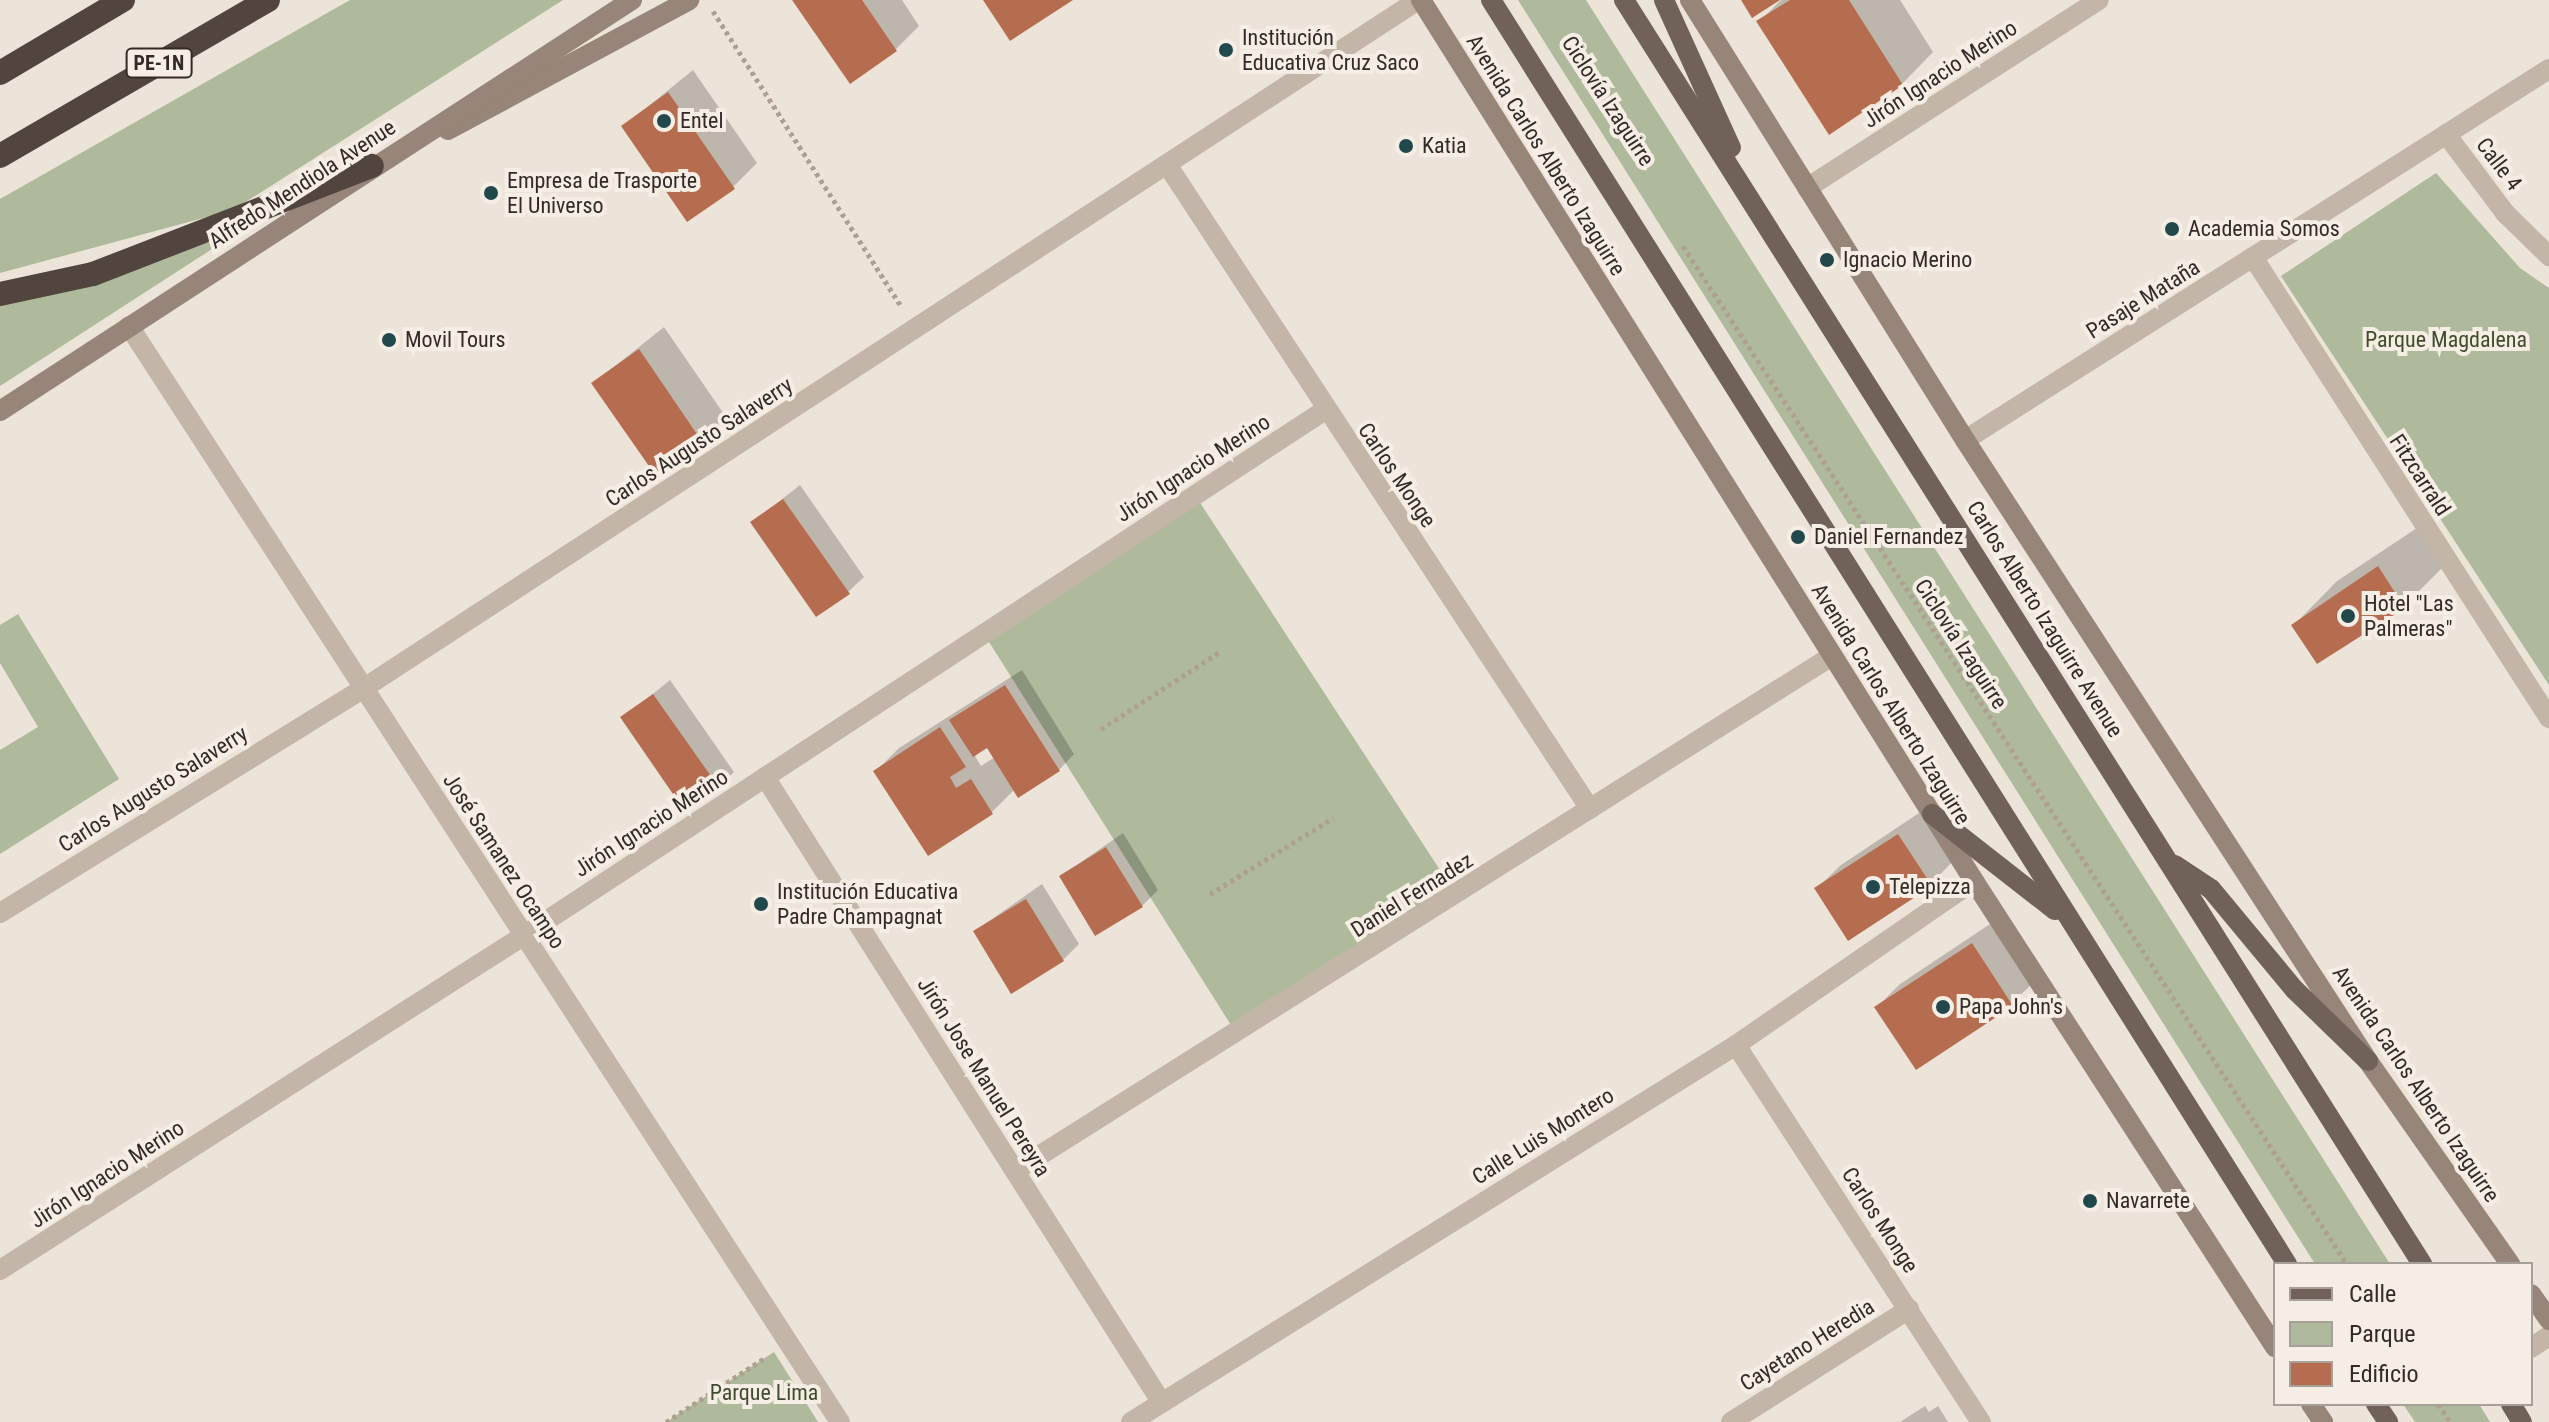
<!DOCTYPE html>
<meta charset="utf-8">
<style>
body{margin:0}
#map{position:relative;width:2549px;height:1422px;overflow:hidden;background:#ede4d9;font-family:"Roboto Condensed",sans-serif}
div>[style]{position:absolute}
.green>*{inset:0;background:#aeba9b}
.shadow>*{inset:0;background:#0003}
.building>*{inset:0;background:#b66c4e}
.path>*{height:5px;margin-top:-2.5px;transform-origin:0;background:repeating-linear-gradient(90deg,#af9f91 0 4px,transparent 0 8px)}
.street>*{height:20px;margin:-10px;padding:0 10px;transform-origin:10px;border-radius:10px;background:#c3b5a7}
.secondary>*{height:20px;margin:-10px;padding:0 10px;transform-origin:10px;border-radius:10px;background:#968578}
.primary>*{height:20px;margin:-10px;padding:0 10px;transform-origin:10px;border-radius:10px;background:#716259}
.highway>*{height:24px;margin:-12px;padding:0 12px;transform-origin:12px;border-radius:12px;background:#51453e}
.dots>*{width:22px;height:22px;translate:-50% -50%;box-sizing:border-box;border:4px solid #f6eee4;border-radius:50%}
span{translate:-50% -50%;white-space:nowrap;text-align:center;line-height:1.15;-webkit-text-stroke:8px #f6eee4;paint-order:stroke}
.shield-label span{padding:2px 6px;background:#f6eee4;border:2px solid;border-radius:6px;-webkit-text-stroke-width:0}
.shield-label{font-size:20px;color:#312a26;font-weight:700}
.poi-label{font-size:22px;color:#312a26}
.left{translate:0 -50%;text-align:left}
.street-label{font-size:22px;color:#312a26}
.park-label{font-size:22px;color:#3f4c2d}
.legend{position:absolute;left:2273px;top:1262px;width:260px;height:144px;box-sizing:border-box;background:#f6eee4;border:2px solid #a7a098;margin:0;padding:10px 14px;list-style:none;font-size:24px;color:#312a26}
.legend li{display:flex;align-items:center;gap:16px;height:40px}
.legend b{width:40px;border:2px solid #a7a098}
</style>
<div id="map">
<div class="green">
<i style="clip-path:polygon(350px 0,563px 0,233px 210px,0 273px,0 199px)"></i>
<i style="clip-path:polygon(1518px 0,1586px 0,2390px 1264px,2315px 1264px)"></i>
<i style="clip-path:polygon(2436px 173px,2520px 268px,2549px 288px,2549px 685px,2281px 276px)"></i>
<i style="clip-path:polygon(240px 231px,0 386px,0 306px,94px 282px)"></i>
<i style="clip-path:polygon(1195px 495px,1457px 896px,1236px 1033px,984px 634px)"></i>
<i style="clip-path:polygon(18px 614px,119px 779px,0 854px,0 750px,38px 727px,0 663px,0 625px)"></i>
<i style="clip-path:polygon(774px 1352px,818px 1422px,666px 1422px)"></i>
<i style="clip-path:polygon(2403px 1404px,2479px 1404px,2490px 1422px,2415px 1422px)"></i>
</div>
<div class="shadow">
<i style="clip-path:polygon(794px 0,902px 0,919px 26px,896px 49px)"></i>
<i style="clip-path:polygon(1781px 0,1900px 0,1933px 52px,1902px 84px,1830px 133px,1759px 22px)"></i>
<i style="clip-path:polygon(693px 70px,757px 163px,733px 187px,624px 126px)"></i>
<i style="clip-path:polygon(664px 327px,728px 420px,658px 476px,594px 383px)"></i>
<i style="clip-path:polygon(800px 485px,864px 577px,848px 592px,753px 522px)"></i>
<i style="clip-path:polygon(2423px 524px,2447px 563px,2404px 606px,2294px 625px,2337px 581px)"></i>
<i style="clip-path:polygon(evenodd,1022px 670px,1074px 754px,1059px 770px,1015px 789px,992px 812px,929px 854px,875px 772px,899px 748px,1022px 670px,988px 745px,995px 757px,981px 766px,975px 756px,988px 745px)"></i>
<i style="clip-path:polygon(670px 680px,734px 772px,718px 788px,623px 718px)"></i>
<i style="clip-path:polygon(1922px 811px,1954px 860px,1931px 884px,1817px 888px,1841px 865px)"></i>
<i style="clip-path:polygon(1123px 833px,1158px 890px,1142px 906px,1061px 876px)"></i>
<i style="clip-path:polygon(1042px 884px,1079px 944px,1063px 960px,975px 931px)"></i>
<i style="clip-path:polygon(1996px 920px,2035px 981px,2011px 1004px,1876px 1008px,1900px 984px)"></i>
<i style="clip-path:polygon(1925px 1406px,1929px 1412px,1938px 1406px,1948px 1422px,1900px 1422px)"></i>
</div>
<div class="building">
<i style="clip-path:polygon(792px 0,862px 0,897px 51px,850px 84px)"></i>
<i style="clip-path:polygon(983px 0,1073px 0,1010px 41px)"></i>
<i style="clip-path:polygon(1741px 0,1780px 0,1752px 18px)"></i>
<i style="clip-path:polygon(1790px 0,1849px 0,1903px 85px,1829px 135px,1756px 21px)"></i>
<i style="clip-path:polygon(668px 92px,735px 189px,687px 222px,621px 126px)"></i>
<i style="clip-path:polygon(639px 349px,705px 446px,658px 479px,591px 383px)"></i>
<i style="clip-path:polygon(783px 499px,850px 594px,816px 617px,750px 522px)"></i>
<i style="clip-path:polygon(2378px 566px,2405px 608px,2317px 664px,2291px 625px)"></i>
<i style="clip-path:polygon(1005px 685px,1060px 771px,1018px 798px,987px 748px,973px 757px,949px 720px)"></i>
<i style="clip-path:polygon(653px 694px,720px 789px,686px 813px,620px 717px)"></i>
<i style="clip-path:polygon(940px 727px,966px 767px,950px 777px,956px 788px,971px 779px,993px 814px,928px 856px,873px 771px)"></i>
<i style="clip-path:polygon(1898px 834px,1932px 886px,1848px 941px,1814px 888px)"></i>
<i style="clip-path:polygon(1106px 847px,1143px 907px,1095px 936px,1059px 876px)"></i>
<i style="clip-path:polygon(1026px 899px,1064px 961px,1011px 994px,973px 931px)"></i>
<i style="clip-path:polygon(1972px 943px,2013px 1006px,1916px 1070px,1874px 1007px)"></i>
</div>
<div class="path">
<i style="left:713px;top:11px;width:350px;rotate:57.5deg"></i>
<i style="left:1683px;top:246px;width:1215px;rotate:56.89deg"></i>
<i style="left:1101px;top:729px;width:143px;rotate:-33deg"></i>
<i style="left:1210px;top:894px;width:145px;rotate:-31.7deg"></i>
<i style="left:2438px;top:1404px;width:22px;rotate:56deg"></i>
<i style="left:666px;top:1422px;width:119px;rotate:-33deg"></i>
</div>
<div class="street">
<i style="left:2446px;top:134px;width:99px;rotate:53.2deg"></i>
<i style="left:2505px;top:213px;width:62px;rotate:44.3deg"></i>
<i style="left:1168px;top:166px;width:769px;rotate:56.72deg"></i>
<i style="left:1807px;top:188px;width:347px;rotate:-32.8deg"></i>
<i style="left:2253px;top:257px;width:548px;rotate:57.3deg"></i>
<i style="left:129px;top:326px;width:1306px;rotate:57.03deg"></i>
<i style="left:1965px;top:440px;width:692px;rotate:-32.43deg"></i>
<i style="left:765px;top:777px;width:741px;rotate:57.62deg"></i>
<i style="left:0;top:913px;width:428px;rotate:-31.7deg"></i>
<i style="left:364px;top:688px;width:1259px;rotate:-33.13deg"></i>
<i style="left:1736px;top:1045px;width:450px;rotate:57deg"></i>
<i style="left:1015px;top:1171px;width:966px;rotate:-32.23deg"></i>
<i style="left:0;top:1270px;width:621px;rotate:-32.56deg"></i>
<i style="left:523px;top:936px;width:959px;rotate:-33.26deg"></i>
<i style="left:2531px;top:1348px;width:22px;rotate:-34deg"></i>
<i style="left:1131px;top:1422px;width:713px;rotate:-31.93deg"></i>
<i style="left:1736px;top:1045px;width:289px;rotate:-34.6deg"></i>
<i style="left:1731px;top:1422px;width:211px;rotate:-32.4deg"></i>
</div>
<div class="secondary">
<i style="left:1421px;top:0;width:1040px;rotate:57.88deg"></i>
<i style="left:1974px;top:881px;width:555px;rotate:57.14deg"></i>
<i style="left:1690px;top:0;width:519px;rotate:57.99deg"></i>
<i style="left:1965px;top:440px;width:740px;rotate:57.02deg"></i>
<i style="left:2368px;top:1061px;width:248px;rotate:55deg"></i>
<i style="left:448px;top:130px;width:274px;rotate:-28.3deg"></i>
<i style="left:0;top:411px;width:754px;rotate:-33.04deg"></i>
<i style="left:2531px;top:1294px;width:32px;rotate:55deg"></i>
<i style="left:2311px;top:1404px;width:22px;rotate:56deg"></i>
</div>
<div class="primary">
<i style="left:1491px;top:0;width:1494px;rotate:57.8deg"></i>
<i style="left:1624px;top:0;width:1495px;rotate:57.73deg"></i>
<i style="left:1664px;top:0;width:162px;rotate:65.6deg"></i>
<i style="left:1932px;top:814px;width:156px;rotate:38deg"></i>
<i style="left:2175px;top:865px;width:43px;rotate:33.7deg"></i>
<i style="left:2211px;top:889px;width:131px;rotate:50.3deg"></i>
<i style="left:2295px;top:990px;width:102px;rotate:44.2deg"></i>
<i style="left:2376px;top:1404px;width:22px;rotate:56deg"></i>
<i style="left:2511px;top:1404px;width:21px;rotate:59deg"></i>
</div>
<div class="highway">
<i style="left:0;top:73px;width:143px;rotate:-30.7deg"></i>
<i style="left:0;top:156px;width:310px;rotate:-30.2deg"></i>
<i style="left:0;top:294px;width:95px;rotate:-12.1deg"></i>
<i style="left:93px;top:274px;width:299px;rotate:-21.2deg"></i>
</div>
<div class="dots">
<i style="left:1226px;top:50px;background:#21484d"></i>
<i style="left:664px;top:121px;background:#21484d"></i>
<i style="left:1406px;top:146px;background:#21484d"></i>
<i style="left:491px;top:193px;background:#21484d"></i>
<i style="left:2172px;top:229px;background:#21484d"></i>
<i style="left:1827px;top:260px;background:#21484d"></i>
<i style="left:389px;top:340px;background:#21484d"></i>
<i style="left:1798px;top:537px;background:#21484d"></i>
<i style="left:2348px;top:616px;background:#21484d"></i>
<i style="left:1873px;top:887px;background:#21484d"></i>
<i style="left:761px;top:904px;background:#21484d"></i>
<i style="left:1943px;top:1007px;background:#21484d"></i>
<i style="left:2090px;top:1201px;background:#21484d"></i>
</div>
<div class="shield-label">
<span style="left:159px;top:63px">PE-1N</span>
</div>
<div class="poi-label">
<span class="left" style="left:1242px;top:50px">Institución<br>Educativa Cruz Saco</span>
<span class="left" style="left:680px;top:121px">Entel</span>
<span class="left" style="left:1422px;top:146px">Katia</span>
<span class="left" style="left:507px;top:193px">Empresa de Trasporte<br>El Universo</span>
<span class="left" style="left:2188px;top:229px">Academia Somos</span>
<span class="left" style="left:1843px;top:260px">Ignacio Merino</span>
<span class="left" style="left:405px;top:340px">Movil Tours</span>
<span class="left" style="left:1814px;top:537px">Daniel Fernandez</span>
<span class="left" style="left:2364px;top:616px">Hotel "Las<br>Palmeras"</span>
<span class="left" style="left:1889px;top:887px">Telepizza</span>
<span class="left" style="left:777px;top:904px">Institución Educativa<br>Padre Champagnat</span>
<span class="left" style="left:1959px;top:1007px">Papa John's</span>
<span class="left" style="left:2106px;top:1201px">Navarrete</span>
</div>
<div class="street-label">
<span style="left:1940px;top:74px;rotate:-33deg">Jirón Ignacio Merino</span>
<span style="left:1608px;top:101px;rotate:57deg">Ciclovía Izaguirre</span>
<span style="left:1546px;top:155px;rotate:58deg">Avenida Carlos Alberto Izaguirre</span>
<span style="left:2499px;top:164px;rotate:53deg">Calle 4</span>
<span style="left:302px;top:184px;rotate:-33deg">Alfredo Mendiola Avenue</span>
<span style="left:2143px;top:299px;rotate:-32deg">Pasaje Mataña</span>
<span style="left:699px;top:442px;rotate:-33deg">Carlos Augusto Salaverry</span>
<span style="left:1193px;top:468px;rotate:-33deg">Jirón Ignacio Merino</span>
<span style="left:1397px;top:475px;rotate:56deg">Carlos Monge</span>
<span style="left:2420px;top:475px;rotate:57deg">Fitzcarrald</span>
<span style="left:2045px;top:619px;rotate:58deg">Carlos Alberto Izaguirre Avenue</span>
<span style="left:1961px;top:644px;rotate:57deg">Ciclovía Izaguirre</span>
<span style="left:1891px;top:704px;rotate:58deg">Avenida Carlos Alberto Izaguirre</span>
<span style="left:153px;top:789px;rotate:-32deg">Carlos Augusto Salaverry</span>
<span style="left:651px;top:823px;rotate:-33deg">Jirón Ignacio Merino</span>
<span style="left:504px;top:861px;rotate:57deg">José Samanez Ocampo</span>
<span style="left:1412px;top:895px;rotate:-32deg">Daniel Fernadez</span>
<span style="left:984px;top:1077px;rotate:58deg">Jirón Jose Manuel Pereyra</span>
<span style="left:2416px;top:1084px;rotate:56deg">Avenida Carlos Alberto Izaguirre</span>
<span style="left:1543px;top:1136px;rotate:-32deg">Calle Luis Montero</span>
<span style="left:107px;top:1174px;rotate:-33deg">Jirón Ignacio Merino</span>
<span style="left:1880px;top:1220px;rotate:57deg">Carlos Monge</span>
<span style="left:1807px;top:1345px;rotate:-32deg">Cayetano Heredia</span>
</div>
<div class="park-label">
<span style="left:2446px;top:340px">Parque Magdalena</span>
<span style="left:764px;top:1393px">Parque Lima</span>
</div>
<ul class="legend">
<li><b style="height:10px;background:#716259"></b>Calle</li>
<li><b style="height:22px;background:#aeba9b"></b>Parque</li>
<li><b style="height:22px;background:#b66c4e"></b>Edificio</li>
</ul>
</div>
